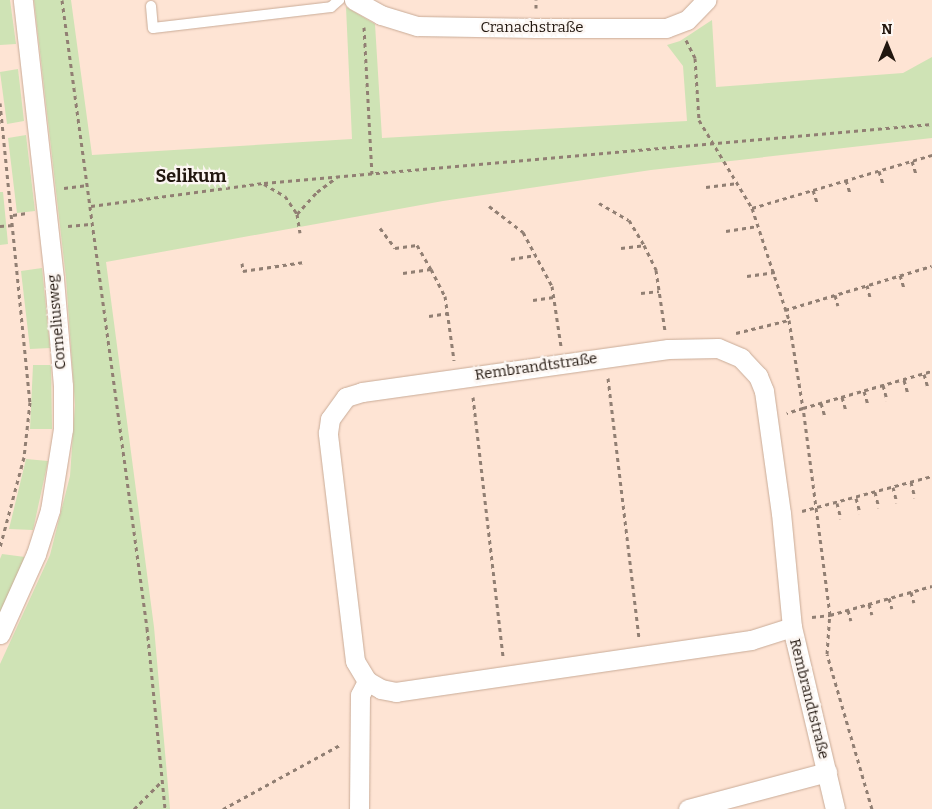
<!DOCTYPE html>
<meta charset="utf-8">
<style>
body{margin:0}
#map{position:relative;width:932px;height:809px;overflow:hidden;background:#fee4d4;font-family:Bitter,serif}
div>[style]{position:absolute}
.green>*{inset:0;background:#cfe3b5}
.path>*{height:3px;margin-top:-1.5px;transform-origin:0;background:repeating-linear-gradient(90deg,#917f73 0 4px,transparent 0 8px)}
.roads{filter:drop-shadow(0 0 1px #c9ab97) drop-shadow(0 0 1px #c9ab97)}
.lane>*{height:10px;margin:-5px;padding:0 5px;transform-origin:5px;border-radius:5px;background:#fff}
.street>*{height:19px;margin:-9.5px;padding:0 9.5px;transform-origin:9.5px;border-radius:9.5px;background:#fff}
span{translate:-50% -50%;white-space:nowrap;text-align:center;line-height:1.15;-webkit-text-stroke:4.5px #fcf6f2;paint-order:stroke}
.street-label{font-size:15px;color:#22170f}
.quarter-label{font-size:18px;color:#22170f;font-weight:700}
.north{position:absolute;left:862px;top:20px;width:50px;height:50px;-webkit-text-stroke:4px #fcf6f2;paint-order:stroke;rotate:0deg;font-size:14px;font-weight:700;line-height:20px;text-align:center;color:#22170f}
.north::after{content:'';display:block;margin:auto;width:18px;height:22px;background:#22170f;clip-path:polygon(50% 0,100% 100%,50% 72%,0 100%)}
</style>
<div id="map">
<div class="green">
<i style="clip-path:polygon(0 0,10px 0,16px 44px,0 45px)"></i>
<i style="clip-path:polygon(34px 0,71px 0,92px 155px,352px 139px,346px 7px,375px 24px,382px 138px,687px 121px,683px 66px,667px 45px,680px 41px,712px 20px,716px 87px,903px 73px,932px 57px,932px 138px,651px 170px,443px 201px,106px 262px,154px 627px,170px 809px,0 809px,0 664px,50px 555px,70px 476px,75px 405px,66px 278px)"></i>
<i style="clip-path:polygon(18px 69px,24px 121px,7px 124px,0 72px)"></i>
<i style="clip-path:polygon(26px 135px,35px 211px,17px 213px,8px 138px)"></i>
<i style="clip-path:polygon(0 192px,3px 192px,8px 244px,0 245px)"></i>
<i style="clip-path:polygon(42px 268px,50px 348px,30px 349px,21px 271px)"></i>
<i style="clip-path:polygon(33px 365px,51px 365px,52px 429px,30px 429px)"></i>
<i style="clip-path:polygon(26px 459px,48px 461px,33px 530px,9px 529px)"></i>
<i style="clip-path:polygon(2px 554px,25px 557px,0 615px,0 559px)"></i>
</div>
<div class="path">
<i style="left:62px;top:0;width:634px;rotate:82.29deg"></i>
<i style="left:147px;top:628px;width:182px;rotate:84.3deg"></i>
<i style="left:536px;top:8px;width:8px;rotate:-90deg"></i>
<i style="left:364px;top:27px;width:147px;rotate:86.9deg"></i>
<i style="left:686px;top:40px;width:20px;rotate:63deg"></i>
<i style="left:695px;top:58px;width:62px;rotate:86.3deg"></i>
<i style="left:699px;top:120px;width:103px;rotate:58.9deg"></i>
<i style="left:752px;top:208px;width:118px;rotate:71.7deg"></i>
<i style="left:789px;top:320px;width:89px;rotate:81deg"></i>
<i style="left:803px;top:408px;width:17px;rotate:163deg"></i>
<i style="left:0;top:103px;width:301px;rotate:84.3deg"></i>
<i style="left:30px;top:402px;width:55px;rotate:96.2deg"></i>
<i style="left:24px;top:457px;width:93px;rotate:104.9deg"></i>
<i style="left:912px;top:161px;width:14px;rotate:73deg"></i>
<i style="left:879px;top:171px;width:14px;rotate:73deg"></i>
<i style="left:846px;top:180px;width:14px;rotate:73deg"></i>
<i style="left:264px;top:184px;width:24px;rotate:30deg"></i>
<i style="left:285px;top:196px;width:22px;rotate:56deg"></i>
<i style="left:297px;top:214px;width:19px;rotate:81deg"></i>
<i style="left:706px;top:187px;width:32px;rotate:-7deg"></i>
<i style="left:64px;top:188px;width:24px;rotate:-7deg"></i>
<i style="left:813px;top:190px;width:13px;rotate:72deg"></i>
<i style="left:599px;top:203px;width:34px;rotate:30deg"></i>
<i style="left:629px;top:220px;width:29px;rotate:59deg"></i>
<i style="left:644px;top:245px;width:28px;rotate:64deg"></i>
<i style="left:656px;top:270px;width:62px;rotate:81.6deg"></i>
<i style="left:91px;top:206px;width:175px;rotate:-7.6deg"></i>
<i style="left:264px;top:183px;width:671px;rotate:-5.05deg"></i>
<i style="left:489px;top:206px;width:43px;rotate:37.4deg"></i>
<i style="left:523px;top:232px;width:61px;rotate:61.8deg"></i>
<i style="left:552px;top:286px;width:61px;rotate:81.5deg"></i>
<i style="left:752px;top:208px;width:188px;rotate:-16.4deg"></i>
<i style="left:297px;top:214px;width:30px;rotate:-48deg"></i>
<i style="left:317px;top:192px;width:25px;rotate:-37deg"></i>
<i style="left:13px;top:215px;width:14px;rotate:-8deg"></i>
<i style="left:0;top:226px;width:14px;rotate:-4deg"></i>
<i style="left:68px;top:226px;width:25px;rotate:-5deg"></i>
<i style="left:380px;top:228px;width:25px;rotate:53deg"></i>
<i style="left:395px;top:248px;width:22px;rotate:-8deg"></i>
<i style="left:417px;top:245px;width:28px;rotate:60deg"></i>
<i style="left:431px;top:269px;width:30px;rotate:63deg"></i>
<i style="left:445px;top:296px;width:65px;rotate:82deg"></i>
<i style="left:726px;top:231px;width:32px;rotate:-9deg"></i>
<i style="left:621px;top:248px;width:23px;rotate:-7deg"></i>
<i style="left:511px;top:259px;width:25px;rotate:-9deg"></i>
<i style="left:242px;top:263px;width:8px;rotate:83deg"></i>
<i style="left:243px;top:271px;width:62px;rotate:-8.4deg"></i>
<i style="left:403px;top:273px;width:28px;rotate:-8deg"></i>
<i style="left:900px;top:275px;width:14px;rotate:73deg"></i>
<i style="left:747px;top:276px;width:28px;rotate:-8deg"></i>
<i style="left:867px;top:285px;width:12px;rotate:76deg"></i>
<i style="left:641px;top:293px;width:18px;rotate:-6deg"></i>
<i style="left:835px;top:295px;width:11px;rotate:75deg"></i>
<i style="left:533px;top:300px;width:21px;rotate:-8deg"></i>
<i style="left:785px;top:310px;width:153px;rotate:-16.7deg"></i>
<i style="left:429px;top:316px;width:18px;rotate:-9deg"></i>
<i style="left:736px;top:333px;width:55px;rotate:-13.8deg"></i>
<i style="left:924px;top:374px;width:15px;rotate:74deg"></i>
<i style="left:608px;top:378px;width:261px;rotate:83.2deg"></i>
<i style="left:904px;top:380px;width:15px;rotate:74deg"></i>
<i style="left:883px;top:385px;width:16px;rotate:75deg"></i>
<i style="left:864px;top:391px;width:15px;rotate:74deg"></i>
<i style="left:473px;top:397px;width:261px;rotate:83.4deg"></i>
<i style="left:842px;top:397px;width:15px;rotate:74deg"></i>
<i style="left:821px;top:403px;width:15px;rotate:74deg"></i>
<i style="left:911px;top:482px;width:16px;rotate:76deg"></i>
<i style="left:893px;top:487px;width:16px;rotate:76deg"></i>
<i style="left:875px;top:492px;width:16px;rotate:76deg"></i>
<i style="left:856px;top:498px;width:16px;rotate:75deg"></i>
<i style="left:837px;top:503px;width:16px;rotate:76deg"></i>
<i style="left:802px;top:511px;width:135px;rotate:-15.1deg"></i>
<i style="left:911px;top:592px;width:11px;rotate:75deg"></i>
<i style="left:889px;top:598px;width:11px;rotate:75deg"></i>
<i style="left:869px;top:604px;width:11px;rotate:75deg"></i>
<i style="left:848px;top:610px;width:11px;rotate:75deg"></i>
<i style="left:812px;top:617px;width:18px;rotate:-6deg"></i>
<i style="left:830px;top:615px;width:106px;rotate:-15.9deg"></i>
<i style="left:134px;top:809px;width:38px;rotate:-45deg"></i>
<i style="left:223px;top:809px;width:133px;rotate:-28.7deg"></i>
<i style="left:872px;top:809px;width:161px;rotate:-106.2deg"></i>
<i style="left:827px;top:654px;width:39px;rotate:-86deg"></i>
<i style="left:830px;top:615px;width:209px;rotate:-97.4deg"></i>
<i style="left:803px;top:408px;width:134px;rotate:-16deg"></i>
</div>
<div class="roads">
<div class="lane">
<i style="left:151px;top:6px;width:22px;rotate:85deg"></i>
<i style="left:153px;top:28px;width:179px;rotate:-6.7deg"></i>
<i style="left:331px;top:7px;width:11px;rotate:-41deg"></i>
</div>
<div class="street">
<i style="left:354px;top:0;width:31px;rotate:29deg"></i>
<i style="left:381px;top:15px;width:38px;rotate:17deg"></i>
<i style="left:417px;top:26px;width:119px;rotate:1deg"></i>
<i style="left:536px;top:28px;width:130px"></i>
<i style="left:666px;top:28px;width:22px;rotate:-21deg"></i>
<i style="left:687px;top:20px;width:28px;rotate:-46deg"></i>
<i style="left:792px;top:627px;width:43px;rotate:162.4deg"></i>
<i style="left:751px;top:640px;width:359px;rotate:171.7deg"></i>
<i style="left:396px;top:692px;width:15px;rotate:-169deg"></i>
<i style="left:381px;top:689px;width:16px;rotate:-150deg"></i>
<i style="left:367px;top:681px;width:23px;rotate:-121deg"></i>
<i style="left:355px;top:661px;width:230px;rotate:-96.8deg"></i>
<i style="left:328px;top:433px;width:14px;rotate:-82deg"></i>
<i style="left:330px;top:419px;width:27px;rotate:-54deg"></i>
<i style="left:346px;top:397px;width:17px;rotate:-17deg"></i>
<i style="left:362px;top:392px;width:309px;rotate:-8deg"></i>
<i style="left:668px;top:349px;width:50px;rotate:-1.1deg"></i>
<i style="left:718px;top:348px;width:25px;rotate:23deg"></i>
<i style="left:741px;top:358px;width:25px;rotate:47deg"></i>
<i style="left:758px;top:376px;width:16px;rotate:68deg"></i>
<i style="left:764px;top:391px;width:123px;rotate:82.1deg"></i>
<i style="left:781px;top:513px;width:115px;rotate:84.5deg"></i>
<i style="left:792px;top:627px;width:187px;rotate:76.7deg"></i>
<i style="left:0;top:634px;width:88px;rotate:-65.8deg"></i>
<i style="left:36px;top:554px;width:46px;rotate:-72.3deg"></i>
<i style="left:50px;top:510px;width:82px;rotate:-80.9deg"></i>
<i style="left:63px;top:429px;width:43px;rotate:-90deg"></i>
<i style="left:63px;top:386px;width:108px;rotate:-94.8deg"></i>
<i style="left:54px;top:278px;width:280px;rotate:-96.4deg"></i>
<i style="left:359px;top:809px;width:114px;rotate:-89.5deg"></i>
<i style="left:360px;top:695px;width:16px;rotate:-63deg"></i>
<i style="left:688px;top:809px;width:144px;rotate:-14.9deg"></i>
</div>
</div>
<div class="street-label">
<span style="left:532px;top:28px">Cranachstraße</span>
<span style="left:57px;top:322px;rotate:-95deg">Corneliusweg</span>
<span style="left:536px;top:367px;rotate:-8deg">Rembrandtstraße</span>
<span style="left:809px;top:699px;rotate:76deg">Rembrandtstraße</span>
</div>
<div class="quarter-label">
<span style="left:191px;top:176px">Selikum</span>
</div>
<div class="north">N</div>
</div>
